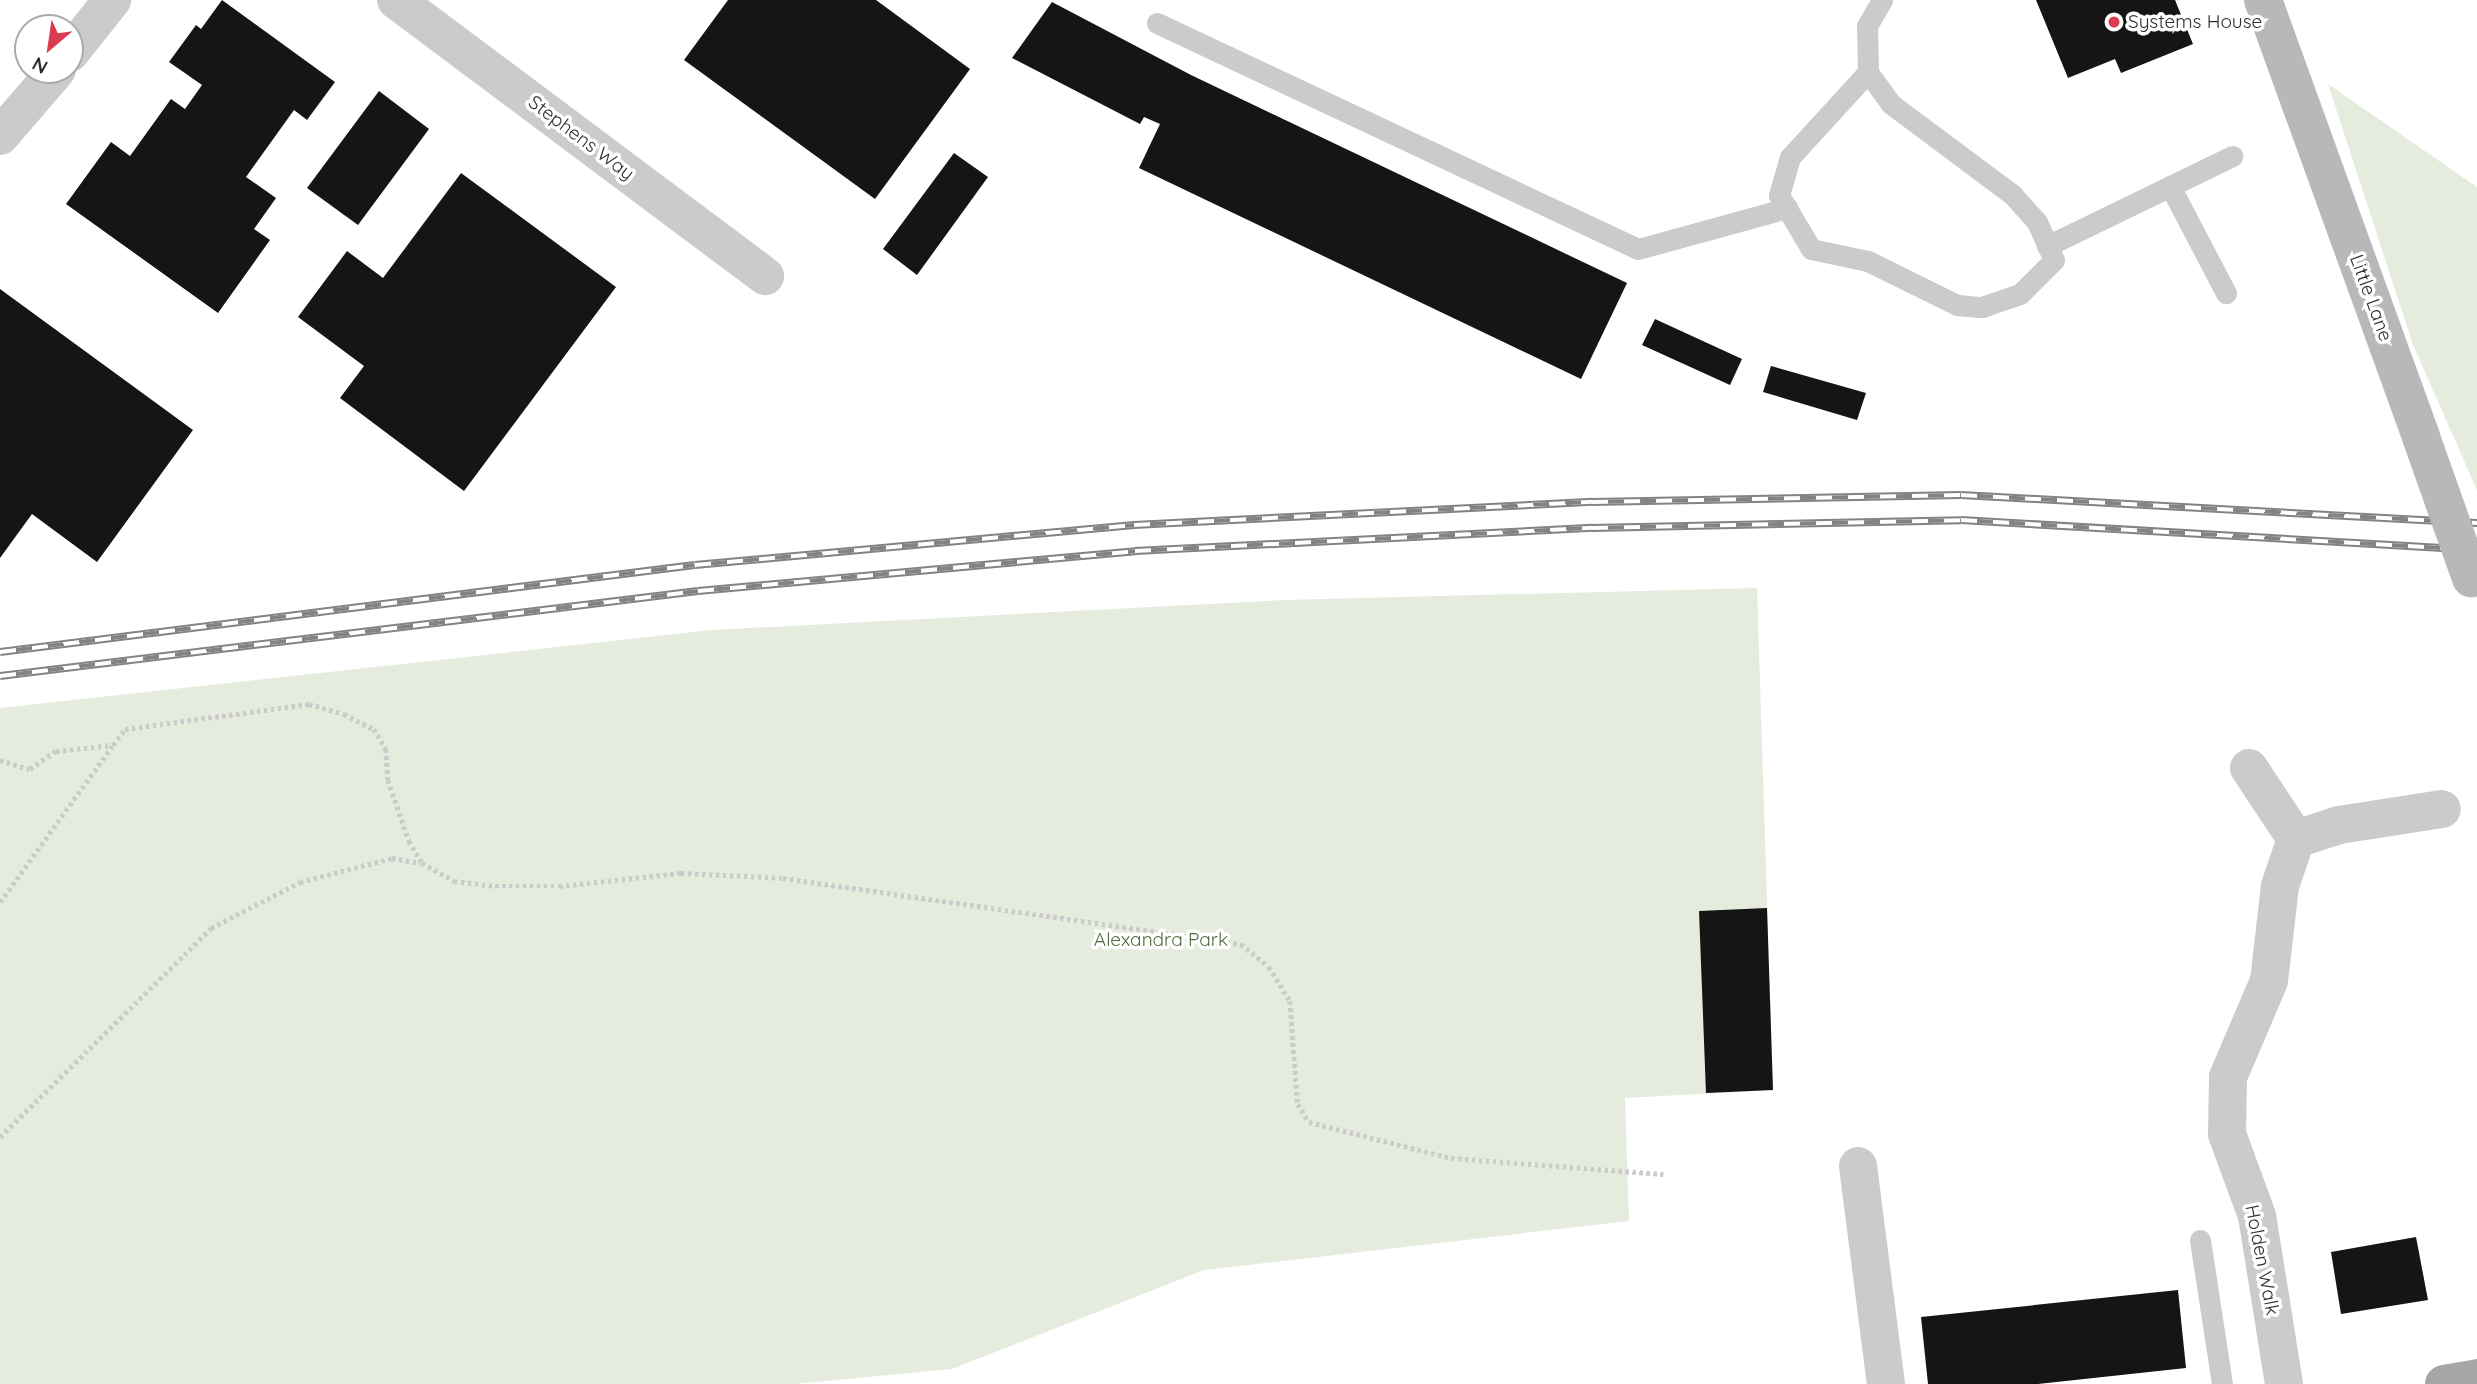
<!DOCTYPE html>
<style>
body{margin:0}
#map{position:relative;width:2477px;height:1384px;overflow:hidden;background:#fff;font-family:Quicksand,sans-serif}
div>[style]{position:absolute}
.green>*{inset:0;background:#e5ebdd}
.building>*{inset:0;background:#151515}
.path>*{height:4.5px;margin-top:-2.25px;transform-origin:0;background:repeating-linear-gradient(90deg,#cbcbcb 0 3.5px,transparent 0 7px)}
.lane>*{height:21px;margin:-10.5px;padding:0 10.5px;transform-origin:10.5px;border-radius:10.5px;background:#cbcbcb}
.street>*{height:38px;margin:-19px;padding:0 19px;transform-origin:19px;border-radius:19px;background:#cbcbcb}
.secondary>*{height:38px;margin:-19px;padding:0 19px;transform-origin:19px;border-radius:19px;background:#b8b8b8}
.primary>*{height:38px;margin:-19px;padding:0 19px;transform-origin:19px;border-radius:19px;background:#a6a6a6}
.rail>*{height:8px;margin-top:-4px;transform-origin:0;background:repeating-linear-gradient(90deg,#fff 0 16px,#838383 0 32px);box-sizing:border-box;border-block:2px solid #838383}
.secondary-bridge>*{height:38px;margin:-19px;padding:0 19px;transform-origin:19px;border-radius:19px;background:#b8b8b8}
.dots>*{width:19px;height:19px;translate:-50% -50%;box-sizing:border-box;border:4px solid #fff;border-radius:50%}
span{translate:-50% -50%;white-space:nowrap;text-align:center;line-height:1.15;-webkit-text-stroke:7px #fff;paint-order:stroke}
.poi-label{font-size:19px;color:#2e2e2e}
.left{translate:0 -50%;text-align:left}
.street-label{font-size:19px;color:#2e2e2e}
.park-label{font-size:19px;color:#54683e}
.north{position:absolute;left:14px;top:14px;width:70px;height:70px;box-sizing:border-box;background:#fff;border:2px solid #ababab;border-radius:50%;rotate:209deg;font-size:19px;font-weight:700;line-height:28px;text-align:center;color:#2e2e2e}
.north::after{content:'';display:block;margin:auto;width:24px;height:32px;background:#dc3a4f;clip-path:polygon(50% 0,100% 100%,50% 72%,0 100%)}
</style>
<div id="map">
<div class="green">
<i style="clip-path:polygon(2328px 84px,2477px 187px,2477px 490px,2413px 345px)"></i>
<i style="clip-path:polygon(1757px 588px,1773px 1090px,1625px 1098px,1629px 1221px,1204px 1270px,952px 1369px,794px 1384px,0 1384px,0 708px,712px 630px,1285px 600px)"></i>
</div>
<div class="building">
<i style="clip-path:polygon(222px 0,335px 82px,307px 120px,294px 110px,246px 177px,276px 198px,254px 229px,270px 240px,218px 313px,66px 204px,111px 142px,130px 156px,171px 99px,185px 109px,202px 85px,169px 62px,196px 25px,201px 29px)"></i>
<i style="clip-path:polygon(728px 0,876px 0,970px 69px,875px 199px,684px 60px)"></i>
<i style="clip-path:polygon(2036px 0,2175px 0,2193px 44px,2121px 73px,2115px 59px,2068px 78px)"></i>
<i style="clip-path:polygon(1052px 2px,1191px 75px,1627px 283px,1581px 379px,1139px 168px,1160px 124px,1144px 117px,1140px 124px,1012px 58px)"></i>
<i style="clip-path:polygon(379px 91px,429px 129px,358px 225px,307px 188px)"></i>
<i style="clip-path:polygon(954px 153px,988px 177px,917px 275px,883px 249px)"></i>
<i style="clip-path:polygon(461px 173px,616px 287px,464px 491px,340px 398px,364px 366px,298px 317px,347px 251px,383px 278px)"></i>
<i style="clip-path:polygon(0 289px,193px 430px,97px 562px,32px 514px,0 558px)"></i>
<i style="clip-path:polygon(1655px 319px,1742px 359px,1730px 385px,1642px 345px)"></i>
<i style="clip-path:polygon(1771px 366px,1866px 393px,1857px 420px,1763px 392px)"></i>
<i style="clip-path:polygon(1767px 908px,1773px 1090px,1706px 1093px,1699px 911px)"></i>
<i style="clip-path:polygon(2416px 1237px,2428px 1300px,2341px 1314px,2331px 1252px)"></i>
<i style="clip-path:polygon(2178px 1290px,2186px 1368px,2038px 1384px,1928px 1384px,1921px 1317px)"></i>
</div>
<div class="path">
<i style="left:0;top:760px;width:31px;rotate:17deg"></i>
<i style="left:30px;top:769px;width:32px;rotate:-35deg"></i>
<i style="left:56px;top:751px;width:57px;rotate:-6deg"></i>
<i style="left:113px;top:745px;width:20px;rotate:-53deg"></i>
<i style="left:125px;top:729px;width:186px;rotate:-7.7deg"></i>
<i style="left:309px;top:704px;width:36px;rotate:16deg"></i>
<i style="left:344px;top:714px;width:34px;rotate:27deg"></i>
<i style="left:374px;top:729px;width:23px;rotate:59deg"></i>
<i style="left:386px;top:749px;width:31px;rotate:86deg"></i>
<i style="left:388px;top:780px;width:65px;rotate:71deg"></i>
<i style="left:409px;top:841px;width:26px;rotate:59deg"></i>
<i style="left:422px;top:863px;width:37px;rotate:29deg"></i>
<i style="left:454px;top:881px;width:41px;rotate:7deg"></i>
<i style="left:495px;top:886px;width:64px"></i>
<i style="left:559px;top:886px;width:123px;rotate:-6.1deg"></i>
<i style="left:681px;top:873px;width:102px;rotate:2.8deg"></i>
<i style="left:783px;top:878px;width:463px;rotate:8.2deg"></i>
<i style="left:1241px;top:944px;width:36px;rotate:39deg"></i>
<i style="left:1269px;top:967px;width:40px;rotate:58deg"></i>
<i style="left:1290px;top:1001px;width:103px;rotate:85.6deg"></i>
<i style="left:1298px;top:1104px;width:21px;rotate:59deg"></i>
<i style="left:1309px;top:1122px;width:146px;rotate:14.2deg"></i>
<i style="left:1451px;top:1158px;width:213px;rotate:4.3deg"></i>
<i style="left:0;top:902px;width:192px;rotate:-54.3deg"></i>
<i style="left:0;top:1137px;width:297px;rotate:-44.7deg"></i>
<i style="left:211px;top:928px;width:100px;rotate:-27.3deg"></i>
<i style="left:300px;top:882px;width:95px;rotate:-14.6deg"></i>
<i style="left:392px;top:858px;width:29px;rotate:10deg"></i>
</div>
<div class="lane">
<i style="left:1157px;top:23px;width:531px;rotate:25.17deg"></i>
<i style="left:1638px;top:249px;width:155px;rotate:-15.4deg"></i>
<i style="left:1868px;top:72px;width:115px;rotate:132.5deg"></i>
<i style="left:1790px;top:157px;width:40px;rotate:106deg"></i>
<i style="left:1779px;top:195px;width:63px;rotate:59.3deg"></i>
<i style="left:1811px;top:249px;width:58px;rotate:11.9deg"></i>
<i style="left:1868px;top:261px;width:99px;rotate:26.3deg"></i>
<i style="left:1957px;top:305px;width:25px;rotate:5deg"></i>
<i style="left:1982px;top:307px;width:40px;rotate:-18.9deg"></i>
<i style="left:2020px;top:294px;width:48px;rotate:-45deg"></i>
<i style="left:2054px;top:260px;width:42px;rotate:-114.1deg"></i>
<i style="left:2037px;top:222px;width:36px;rotate:-132deg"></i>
<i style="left:2013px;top:195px;width:152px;rotate:-143.3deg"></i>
<i style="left:1891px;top:104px;width:39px;rotate:-126deg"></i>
<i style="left:1868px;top:72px;width:46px;rotate:-91.2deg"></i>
<i style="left:1867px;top:26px;width:30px;rotate:-60deg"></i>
<i style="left:2170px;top:186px;width:121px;rotate:62.4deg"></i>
<i style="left:2047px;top:246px;width:206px;rotate:-25.9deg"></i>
<i style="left:2200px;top:1240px;width:146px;rotate:81.3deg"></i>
</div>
<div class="street">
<i style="left:396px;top:0;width:461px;rotate:36.8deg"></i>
<i style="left:70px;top:53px;width:68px;rotate:-51.6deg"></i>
<i style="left:0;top:136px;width:87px;rotate:-49.2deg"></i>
<i style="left:2249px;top:768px;width:85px;rotate:56.5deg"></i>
<i style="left:1858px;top:1166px;width:220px;rotate:82.7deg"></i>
<i style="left:2284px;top:1384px;width:170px;rotate:-99.1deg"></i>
<i style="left:2257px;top:1216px;width:87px;rotate:-110.1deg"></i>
<i style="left:2227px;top:1134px;width:57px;rotate:-89deg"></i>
<i style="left:2228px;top:1077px;width:104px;rotate:-66.9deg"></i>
<i style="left:2269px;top:981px;width:96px;rotate:-83.4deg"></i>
<i style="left:2280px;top:886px;width:50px;rotate:-71.2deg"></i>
<i style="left:2296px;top:839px;width:45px;rotate:-18deg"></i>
<i style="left:2339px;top:825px;width:104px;rotate:-8.8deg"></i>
</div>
<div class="secondary">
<i style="left:2263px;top:0;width:465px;rotate:70.1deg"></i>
</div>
<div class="primary">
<i style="left:2444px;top:1384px;width:34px;rotate:-10deg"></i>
</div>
<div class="rail">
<i style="left:0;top:652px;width:700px;rotate:-7.14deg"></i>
<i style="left:695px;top:565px;width:441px;rotate:-5.2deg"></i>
<i style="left:1134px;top:525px;width:459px;rotate:-2.9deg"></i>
<i style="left:1592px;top:502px;width:369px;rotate:-1.1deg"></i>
<i style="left:1961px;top:495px;width:517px;rotate:3.11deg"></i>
<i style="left:0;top:676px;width:703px;rotate:-6.94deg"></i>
<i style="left:698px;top:591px;width:439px;rotate:-5.2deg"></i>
<i style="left:1135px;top:551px;width:458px;rotate:-2.9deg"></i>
<i style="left:1592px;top:528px;width:369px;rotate:-1.2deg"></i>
<i style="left:1961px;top:520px;width:517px;rotate:3.33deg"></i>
</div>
<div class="secondary-bridge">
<i style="left:2421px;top:437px;width:150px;rotate:70.5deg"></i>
</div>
<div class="dots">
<i style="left:2114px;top:22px;background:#dc3a4f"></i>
</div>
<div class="poi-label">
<span class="left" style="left:2128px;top:22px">Systems House</span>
</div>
<div class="street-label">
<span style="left:581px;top:138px;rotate:37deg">Stephens Way</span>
<span style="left:2371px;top:298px;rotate:70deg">Little Lane</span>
<span style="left:2262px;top:1260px;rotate:79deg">Holden Walk</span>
</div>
<div class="park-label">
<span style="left:1161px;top:940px">Alexandra Park</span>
</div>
<div class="north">N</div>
</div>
